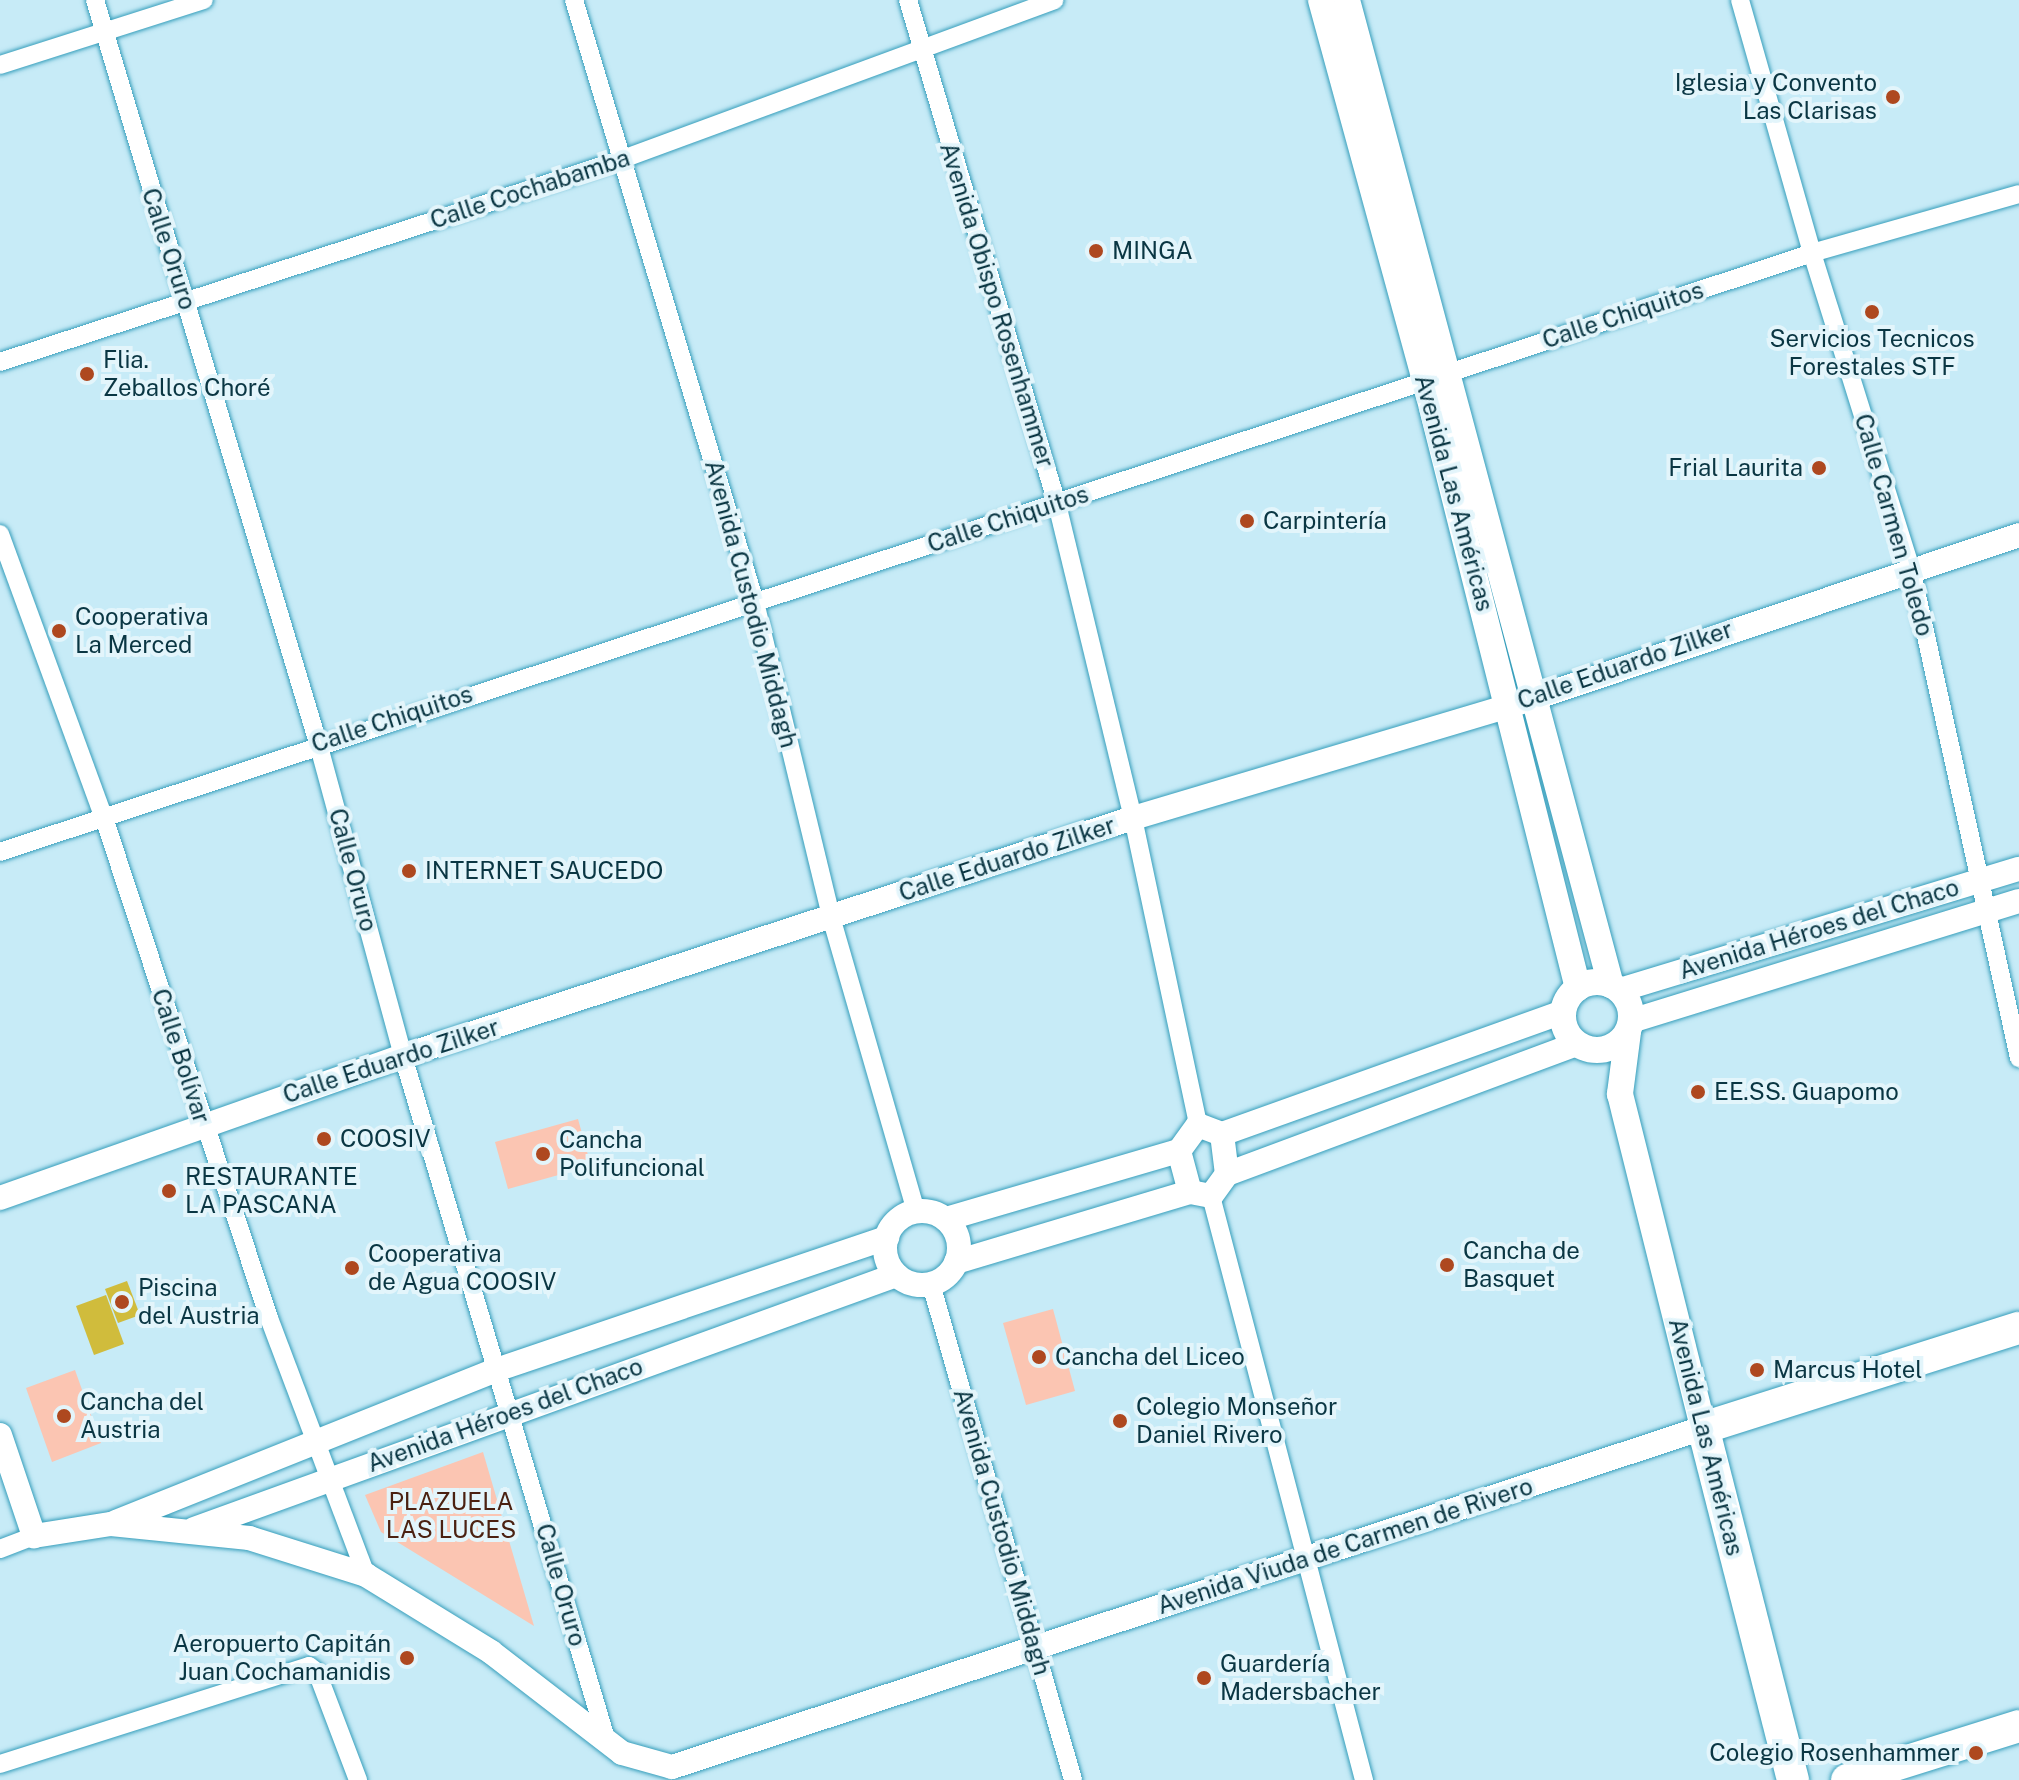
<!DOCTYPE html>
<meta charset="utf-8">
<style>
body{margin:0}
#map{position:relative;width:2019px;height:1780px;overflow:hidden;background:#c7ebf7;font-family:"Public Sans",sans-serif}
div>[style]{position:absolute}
.green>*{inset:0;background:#fbc5b2}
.water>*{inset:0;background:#d0bc3c}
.roads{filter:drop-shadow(0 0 2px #369ebb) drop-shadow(0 0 2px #369ebb)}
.minor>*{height:18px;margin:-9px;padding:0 9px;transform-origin:9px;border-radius:9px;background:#fff}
.tertiary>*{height:24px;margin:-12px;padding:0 12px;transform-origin:12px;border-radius:12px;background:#fff}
.tertiary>.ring{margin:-12px;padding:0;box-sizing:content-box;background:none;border:24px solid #fff;border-radius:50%}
.secondary>*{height:26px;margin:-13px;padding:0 13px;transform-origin:13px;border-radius:13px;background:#fff}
.secondary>.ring{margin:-13px;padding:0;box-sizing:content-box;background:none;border:26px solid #fff;border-radius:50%}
.trunk>*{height:32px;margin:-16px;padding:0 16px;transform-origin:16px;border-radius:16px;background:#fff}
.dots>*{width:22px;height:22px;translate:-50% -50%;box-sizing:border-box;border:4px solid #e3f5fb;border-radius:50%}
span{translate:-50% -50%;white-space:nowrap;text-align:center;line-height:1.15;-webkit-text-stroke:8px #e3f5fb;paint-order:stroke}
.poi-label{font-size:24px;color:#0a3643}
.right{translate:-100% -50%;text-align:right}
.left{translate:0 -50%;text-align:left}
.street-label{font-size:24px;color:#0a3643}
.park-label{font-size:24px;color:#4b2111}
</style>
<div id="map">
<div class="green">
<i style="clip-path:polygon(578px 1119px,591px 1166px,508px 1189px,495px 1142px)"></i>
<i style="clip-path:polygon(1053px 1309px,1075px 1391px,1026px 1405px,1003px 1323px)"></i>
<i style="clip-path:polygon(75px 1370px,101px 1443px,52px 1462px,26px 1388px)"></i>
<i style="clip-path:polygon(483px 1452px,534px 1626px,381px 1532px,365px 1495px)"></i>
</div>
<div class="water">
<i style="clip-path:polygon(127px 1281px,140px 1315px,118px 1323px,105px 1289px)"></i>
<i style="clip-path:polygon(106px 1295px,124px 1344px,94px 1355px,76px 1306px)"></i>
</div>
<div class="roads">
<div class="minor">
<i style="left:95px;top:0;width:776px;rotate:73.29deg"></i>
<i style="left:318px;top:743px;width:324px;rotate:74.8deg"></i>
<i style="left:403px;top:1056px;width:716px;rotate:73.44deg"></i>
<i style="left:574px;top:0;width:629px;rotate:73.27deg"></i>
<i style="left:755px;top:602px;width:324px;rotate:76.4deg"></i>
<i style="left:831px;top:917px;width:307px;rotate:73.9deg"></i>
<i style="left:908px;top:0;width:526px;rotate:73.53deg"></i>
<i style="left:1057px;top:504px;width:323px;rotate:76.4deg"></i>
<i style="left:1133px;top:818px;width:314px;rotate:78deg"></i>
<i style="left:1740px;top:0;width:263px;rotate:74.1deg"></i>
<i style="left:1812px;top:253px;width:330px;rotate:72.6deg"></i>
<i style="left:1911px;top:568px;width:502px;rotate:77.57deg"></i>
<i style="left:0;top:65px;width:214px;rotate:-17.7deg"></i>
<i style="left:0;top:362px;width:652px;rotate:-18.05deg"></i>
<i style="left:620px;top:160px;width:463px;rotate:-20.2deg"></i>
<i style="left:0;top:534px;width:302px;rotate:69.9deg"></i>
<i style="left:104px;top:818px;width:527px;rotate:71.74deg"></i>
<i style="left:269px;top:1318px;width:275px;rotate:69.3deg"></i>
<i style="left:0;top:852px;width:1908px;rotate:-18.29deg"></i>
<i style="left:1812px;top:253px;width:215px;rotate:-15.9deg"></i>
<i style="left:1211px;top:1196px;width:604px;rotate:75.32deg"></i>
<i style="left:931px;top:1284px;width:516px;rotate:74.02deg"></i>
<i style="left:0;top:1549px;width:36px;rotate:-21deg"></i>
<i style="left:0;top:1764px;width:324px;rotate:-17.6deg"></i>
<i style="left:309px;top:1666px;width:10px;rotate:37deg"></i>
<i style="left:317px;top:1672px;width:116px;rotate:69.2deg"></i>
</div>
<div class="tertiary">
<i style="left:1620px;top:990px;width:417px;rotate:-16.9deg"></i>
<i style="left:1631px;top:1021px;width:406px;rotate:-17.2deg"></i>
<i style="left:1198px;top:1125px;width:26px;rotate:21deg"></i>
<i style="left:1222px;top:1134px;width:40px;rotate:82.9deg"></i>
<i style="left:1227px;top:1174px;width:27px;rotate:126deg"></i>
<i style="left:1211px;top:1196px;width:21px;rotate:-169deg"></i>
<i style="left:1190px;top:1192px;width:42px;rotate:-105deg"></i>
<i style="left:1179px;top:1151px;width:32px;rotate:-54deg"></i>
<i style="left:1222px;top:1134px;width:362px;rotate:-19.7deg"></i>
<i style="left:1227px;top:1174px;width:373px;rotate:-20.4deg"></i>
<i style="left:0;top:1198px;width:427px;rotate:-19.4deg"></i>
<i style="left:403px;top:1056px;width:768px;rotate:-18.06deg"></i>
<i style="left:1133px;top:818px;width:416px;rotate:-16.6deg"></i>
<i style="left:1532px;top:699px;width:514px;rotate:-18.61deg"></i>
<i class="ring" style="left:885px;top:1211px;width:50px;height:50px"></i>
<i style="left:946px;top:1219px;width:243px;rotate:-16.3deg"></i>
<i style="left:956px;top:1262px;width:244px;rotate:-16.7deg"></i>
<i style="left:0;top:1435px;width:107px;rotate:71.4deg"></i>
<i style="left:34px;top:1536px;width:78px;rotate:-8.9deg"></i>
<i style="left:111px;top:1524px;width:139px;rotate:5.8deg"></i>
<i style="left:249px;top:1538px;width:123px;rotate:17.5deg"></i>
<i style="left:366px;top:1575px;width:147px;rotate:31.6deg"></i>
<i style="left:491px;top:1652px;width:165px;rotate:37.6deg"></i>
<i style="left:622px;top:1753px;width:52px;rotate:15.6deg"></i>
<i style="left:672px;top:1767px;width:1085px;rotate:-18.2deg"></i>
<i style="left:116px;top:1522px;width:412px;rotate:-21.8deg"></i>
<i style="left:499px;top:1369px;width:410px;rotate:-18.7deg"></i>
<i style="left:194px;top:1529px;width:747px;rotate:-19.89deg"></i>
</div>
<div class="secondary">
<i style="left:1321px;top:0;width:394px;rotate:74.7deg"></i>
<i style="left:1425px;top:380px;width:627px;rotate:75.88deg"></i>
<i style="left:1347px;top:0;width:1020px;rotate:75deg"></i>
<i class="ring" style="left:1563px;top:982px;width:42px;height:42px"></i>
<i style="left:1628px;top:1032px;width:63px;rotate:97.4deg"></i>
<i style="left:1620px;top:1094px;width:344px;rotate:76deg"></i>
</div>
<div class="trunk">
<i style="left:1793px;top:1780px;width:363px;rotate:-104.3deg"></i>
<i style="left:1703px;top:1428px;width:331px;rotate:-17.6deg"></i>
<i style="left:1847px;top:1780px;width:180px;rotate:-17.4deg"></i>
</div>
</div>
<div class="dots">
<i style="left:1893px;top:97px;background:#ae481f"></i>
<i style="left:1096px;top:251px;background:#ae481f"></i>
<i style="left:1872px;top:312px;background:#ae481f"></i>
<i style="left:87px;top:374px;background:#ae481f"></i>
<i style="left:1819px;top:468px;background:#ae481f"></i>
<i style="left:1247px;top:521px;background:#ae481f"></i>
<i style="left:59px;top:631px;background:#ae481f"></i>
<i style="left:409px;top:871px;background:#ae481f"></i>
<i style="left:1698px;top:1092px;background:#ae481f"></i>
<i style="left:324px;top:1139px;background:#ae481f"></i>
<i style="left:543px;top:1154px;background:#ae481f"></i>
<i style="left:169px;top:1191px;background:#ae481f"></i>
<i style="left:1447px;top:1265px;background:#ae481f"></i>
<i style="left:352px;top:1268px;background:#ae481f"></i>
<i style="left:122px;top:1302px;background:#ae481f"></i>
<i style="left:1039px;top:1357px;background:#ae481f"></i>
<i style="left:1757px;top:1370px;background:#ae481f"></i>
<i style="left:64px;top:1416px;background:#ae481f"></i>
<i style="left:1120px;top:1421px;background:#ae481f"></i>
<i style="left:407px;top:1658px;background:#ae481f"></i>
<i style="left:1204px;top:1678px;background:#ae481f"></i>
<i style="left:1976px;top:1753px;background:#ae481f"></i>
</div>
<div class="poi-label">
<span class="right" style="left:1877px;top:97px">Iglesia y Convento<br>Las Clarisas</span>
<span class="left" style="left:1112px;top:251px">MINGA</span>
<span style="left:1872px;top:353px">Servicios Tecnicos<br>Forestales STF</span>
<span class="left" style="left:103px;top:374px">Flia.<br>Zeballos Choré</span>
<span class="right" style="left:1803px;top:468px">Frial Laurita</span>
<span class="left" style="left:1263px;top:521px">Carpintería</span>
<span class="left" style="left:75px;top:631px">Cooperativa<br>La Merced</span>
<span class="left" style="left:425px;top:871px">INTERNET SAUCEDO</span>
<span class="left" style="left:1714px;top:1092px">EE.SS. Guapomo</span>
<span class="left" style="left:340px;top:1139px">COOSIV</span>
<span class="left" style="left:559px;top:1154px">Cancha<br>Polifuncional</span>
<span class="left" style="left:185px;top:1191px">RESTAURANTE<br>LA PASCANA</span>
<span class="left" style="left:1463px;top:1265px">Cancha de<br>Basquet</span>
<span class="left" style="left:368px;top:1268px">Cooperativa<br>de Agua COOSIV</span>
<span class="left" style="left:138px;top:1302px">Piscina<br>del Austria</span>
<span class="left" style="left:1055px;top:1357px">Cancha del Liceo</span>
<span class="left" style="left:1773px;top:1370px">Marcus Hotel</span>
<span class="left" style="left:80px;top:1416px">Cancha del<br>Austria</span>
<span class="left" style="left:1136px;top:1421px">Colegio Monseñor<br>Daniel Rivero</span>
<span class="right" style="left:391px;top:1658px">Aeropuerto Capitán<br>Juan Cochamanidis</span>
<span class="left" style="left:1220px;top:1678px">Guardería<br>Madersbacher</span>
<span class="right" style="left:1960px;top:1753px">Colegio Rosenhammer</span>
</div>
<div class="street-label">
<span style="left:530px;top:189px;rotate:-18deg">Calle Cochabamba</span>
<span style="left:169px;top:249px;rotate:72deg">Calle Oruro</span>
<span style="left:997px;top:305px;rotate:73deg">Avenida Obispo Rosenhammer</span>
<span style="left:1623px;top:315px;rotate:-18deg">Calle Chiquitos</span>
<span style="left:1454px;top:493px;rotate:75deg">Avenida Las Américas</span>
<span style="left:1008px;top:519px;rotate:-18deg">Calle Chiquitos</span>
<span style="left:1894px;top:525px;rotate:74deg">Calle Carmen Toledo</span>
<span style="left:751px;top:604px;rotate:75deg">Avenida Custodio Middagh</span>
<span style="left:1625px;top:665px;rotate:-19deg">Calle Eduardo Zilker</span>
<span style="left:392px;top:719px;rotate:-18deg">Calle Chiquitos</span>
<span style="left:1007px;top:859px;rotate:-18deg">Calle Eduardo Zilker</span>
<span style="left:353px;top:870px;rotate:75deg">Calle Oruro</span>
<span style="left:1819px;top:929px;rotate:-17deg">Avenida Héroes del Chaco</span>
<span style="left:181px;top:1056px;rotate:72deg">Calle Bolívar</span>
<span style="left:391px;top:1061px;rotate:-18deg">Calle Eduardo Zilker</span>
<span style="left:505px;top:1415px;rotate:-20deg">Avenida Héroes del Chaco</span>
<span style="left:1706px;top:1437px;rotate:76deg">Avenida Las Américas</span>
<span style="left:1002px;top:1532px;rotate:74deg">Avenida Custodio Middagh</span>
<span style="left:1345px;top:1546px;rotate:-18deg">Avenida Viuda de Carmen de Rivero</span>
<span style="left:561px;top:1585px;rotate:74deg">Calle Oruro</span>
</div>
<div class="park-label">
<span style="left:451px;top:1516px">PLAZUELA<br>LAS LUCES</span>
</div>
</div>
